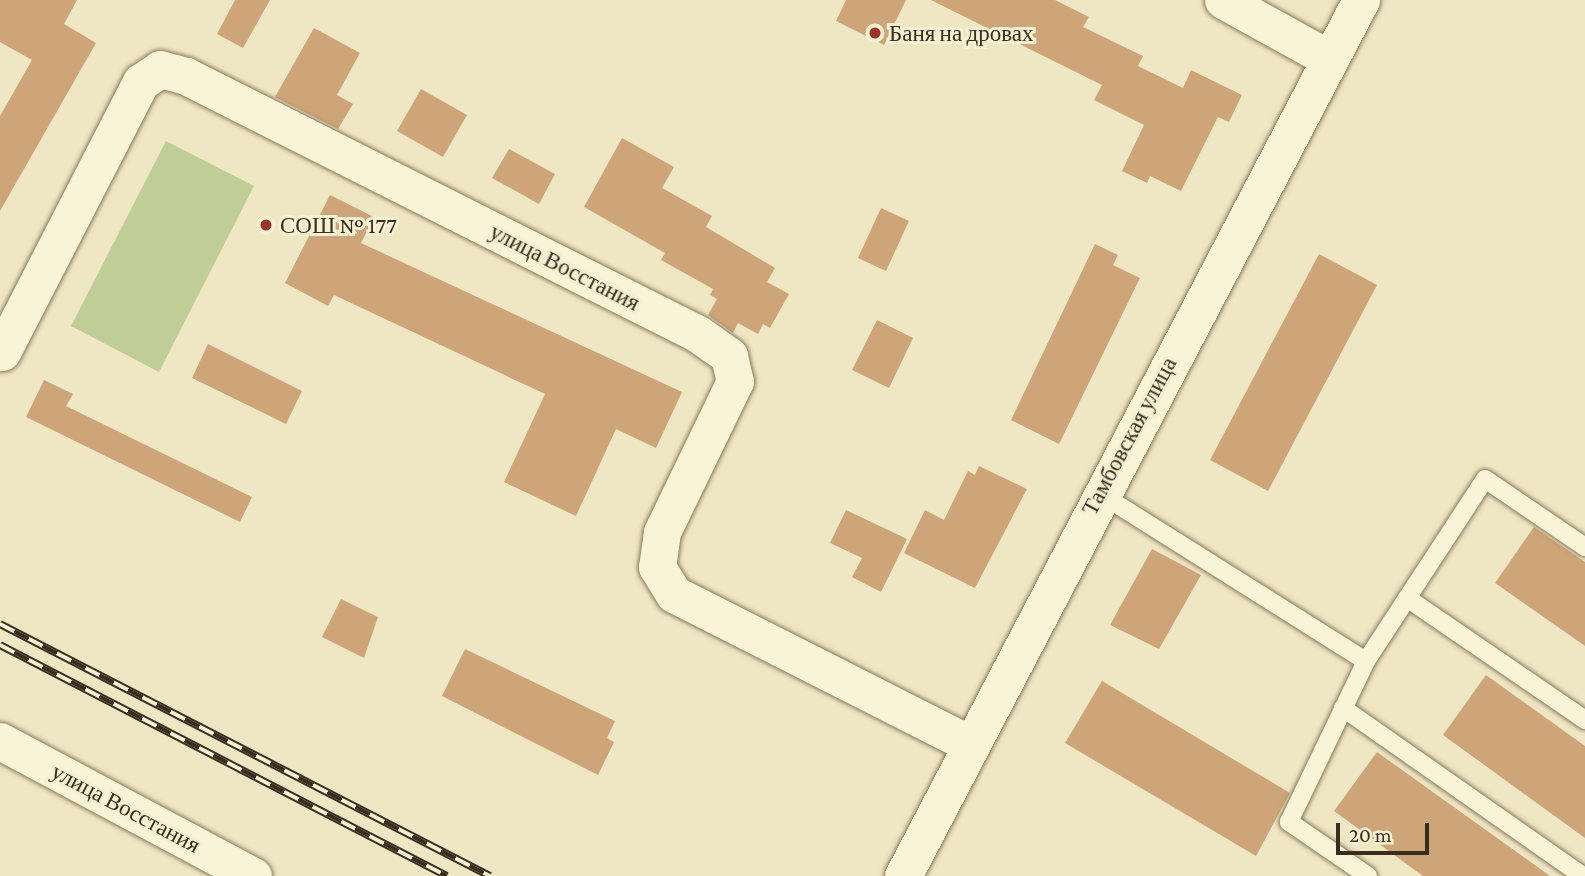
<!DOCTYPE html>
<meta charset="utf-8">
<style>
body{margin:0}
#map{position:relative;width:1585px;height:876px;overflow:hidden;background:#efe6c3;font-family:"Crimson Pro",serif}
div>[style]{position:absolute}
.green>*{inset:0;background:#c1cd97}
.building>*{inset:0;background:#cda579}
.roads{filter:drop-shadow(0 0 2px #89785a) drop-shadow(0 0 2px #89785a)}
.service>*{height:18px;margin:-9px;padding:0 9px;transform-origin:9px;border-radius:9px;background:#f9f3d7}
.minor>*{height:37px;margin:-18.5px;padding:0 18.5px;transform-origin:18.5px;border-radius:18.5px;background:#f9f3d7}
.rail>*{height:8px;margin-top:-4px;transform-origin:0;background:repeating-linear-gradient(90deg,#f6f0d3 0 16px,#392e1e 0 32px);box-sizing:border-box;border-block:2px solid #392e1e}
.dots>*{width:19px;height:19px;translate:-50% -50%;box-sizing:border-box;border:4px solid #f6f0d3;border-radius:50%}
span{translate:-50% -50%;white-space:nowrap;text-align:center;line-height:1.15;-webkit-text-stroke:6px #f6f0d3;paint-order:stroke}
.poi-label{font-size:23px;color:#392e1e}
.left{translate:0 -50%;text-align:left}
.street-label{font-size:23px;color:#392e1e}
.scale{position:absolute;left:1336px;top:823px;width:93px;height:32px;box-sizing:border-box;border:4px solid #392e1e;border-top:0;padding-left:9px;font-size:21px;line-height:24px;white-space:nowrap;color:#392e1e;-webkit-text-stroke:5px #f6f0d3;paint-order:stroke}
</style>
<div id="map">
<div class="green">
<i style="clip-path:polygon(166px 141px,254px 186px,159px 372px,71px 326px)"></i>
</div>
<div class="building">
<i style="clip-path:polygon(0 0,77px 0,64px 24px,96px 43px,0 211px,0 116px,32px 60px,0 42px)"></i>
<i style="clip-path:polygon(235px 0,270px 0,243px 48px,217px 34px)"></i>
<i style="clip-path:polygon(846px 0,906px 0,884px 45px,836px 21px)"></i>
<i style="clip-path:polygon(931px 0,1055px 0,1089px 17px,1083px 27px,1143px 56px,1138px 66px,1183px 88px,1191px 70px,1242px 95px,1229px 122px,1218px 117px,1181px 191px,1150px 176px,1147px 183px,1122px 171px,1144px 125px,1094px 100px,1102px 85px)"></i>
<i style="clip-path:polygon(314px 28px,360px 53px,337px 95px,353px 104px,338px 129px,275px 97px)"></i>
<i style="clip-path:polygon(421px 89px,467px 115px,443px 157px,397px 131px)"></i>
<i style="clip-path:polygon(622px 138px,674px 167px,662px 188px,712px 216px,706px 227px,775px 268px,767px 282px,789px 294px,770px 328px,763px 324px,758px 334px,738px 323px,733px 333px,708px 315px,717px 299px,710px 295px,713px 289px,661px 260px,665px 253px,584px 207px)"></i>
<i style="clip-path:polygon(509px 149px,555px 174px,539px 204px,492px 178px)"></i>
<i style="clip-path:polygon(330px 195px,374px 217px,361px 243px,682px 392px,656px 448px,616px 429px,576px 516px,504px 482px,545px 394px,334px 295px,328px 306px,285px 283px)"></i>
<i style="clip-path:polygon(881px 208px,909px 221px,886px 271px,858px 258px)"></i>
<i style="clip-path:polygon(1095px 244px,1118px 255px,1113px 265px,1140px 278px,1059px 444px,1011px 420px)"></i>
<i style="clip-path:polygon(1319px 254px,1377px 285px,1268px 491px,1210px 460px)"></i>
<i style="clip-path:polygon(877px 320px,913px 338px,889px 388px,852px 370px)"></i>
<i style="clip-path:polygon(208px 344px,302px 391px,286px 424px,192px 378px)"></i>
<i style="clip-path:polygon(44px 380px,73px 394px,66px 406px,252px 497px,240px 522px,26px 417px)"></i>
<i style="clip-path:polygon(979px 466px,1027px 489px,975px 588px,904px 553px,925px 510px,944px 520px,968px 471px,975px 475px)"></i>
<i style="clip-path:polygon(846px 510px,907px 539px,881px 592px,852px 577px,862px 558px,830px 543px)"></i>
<i style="clip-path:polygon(1534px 527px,1585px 562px,1585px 646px,1495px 583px)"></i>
<i style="clip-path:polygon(1152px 549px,1201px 575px,1159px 649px,1110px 625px)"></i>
<i style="clip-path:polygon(341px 599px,378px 617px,364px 658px,322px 637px)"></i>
<i style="clip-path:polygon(465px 649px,615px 721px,607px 738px,614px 742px,598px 775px,442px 696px)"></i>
<i style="clip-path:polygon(1486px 675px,1585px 746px,1585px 838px,1443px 735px)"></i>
<i style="clip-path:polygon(1102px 681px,1290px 793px,1256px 856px,1065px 743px)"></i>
<i style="clip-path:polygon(1377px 752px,1550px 876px,1423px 876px,1334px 811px)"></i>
</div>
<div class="roads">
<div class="service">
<i style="left:1099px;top:493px;width:315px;rotate:32.2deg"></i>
<i style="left:1407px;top:598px;width:216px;rotate:34.4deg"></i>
<i style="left:1343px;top:708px;width:293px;rotate:35deg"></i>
<i style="left:1368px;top:876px;width:96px;rotate:-145.6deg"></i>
<i style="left:1289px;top:822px;width:178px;rotate:-64.4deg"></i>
<i style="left:1366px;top:661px;width:217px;rotate:-56.8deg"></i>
<i style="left:1485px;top:479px;width:121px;rotate:34.2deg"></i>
</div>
<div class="minor">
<i style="left:1223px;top:0;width:120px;rotate:28.9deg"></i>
<i style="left:2px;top:352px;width:304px;rotate:-62.8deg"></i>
<i style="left:141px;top:82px;width:23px;rotate:-34deg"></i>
<i style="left:160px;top:69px;width:27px;rotate:15deg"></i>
<i style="left:186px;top:76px;width:573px;rotate:26.74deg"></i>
<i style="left:698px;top:334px;width:38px;rotate:35deg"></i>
<i style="left:729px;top:356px;width:26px;rotate:77deg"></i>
<i style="left:735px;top:381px;width:168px;rotate:115.8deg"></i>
<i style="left:662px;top:532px;width:35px;rotate:98deg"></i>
<i style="left:657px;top:567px;width:32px;rotate:58deg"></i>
<i style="left:674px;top:594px;width:332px;rotate:26.9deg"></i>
<i style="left:0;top:741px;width:287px;rotate:28.1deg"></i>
<i style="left:903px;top:876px;width:989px;rotate:-62.4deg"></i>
</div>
</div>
<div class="rail">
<i style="left:0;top:624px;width:551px;rotate:27.22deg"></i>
<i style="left:0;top:645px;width:503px;rotate:27.33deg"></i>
</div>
<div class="dots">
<i style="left:875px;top:33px;background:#993429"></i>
<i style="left:266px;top:225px;background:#993429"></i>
</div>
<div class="poi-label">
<span class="left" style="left:889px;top:33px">Баня на дровах</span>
<span class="left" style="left:280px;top:225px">СОШ № 177</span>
</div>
<div class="street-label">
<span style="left:565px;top:267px;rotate:27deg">улица Восстания</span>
<span style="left:1129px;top:436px;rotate:-62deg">Тамбовская улица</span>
<span style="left:126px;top:808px;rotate:28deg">улица Восстания</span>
</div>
<div class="scale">20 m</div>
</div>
